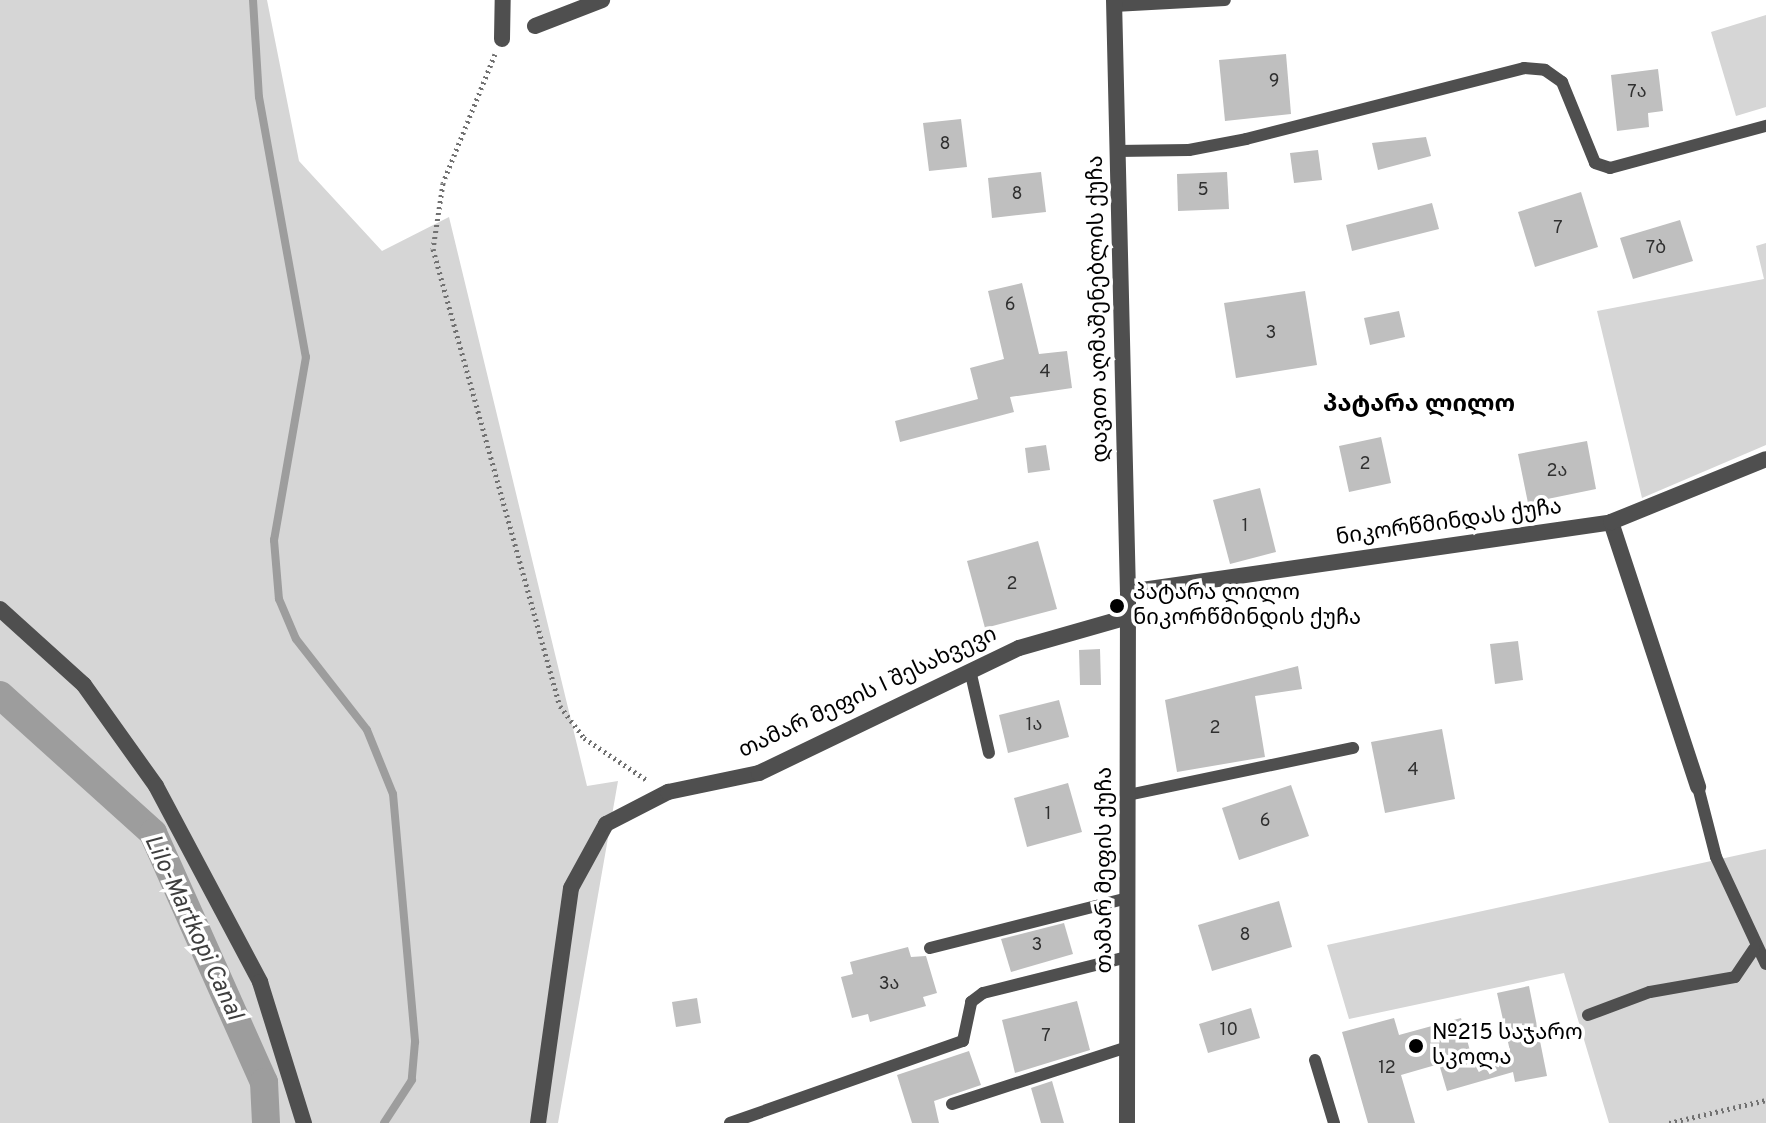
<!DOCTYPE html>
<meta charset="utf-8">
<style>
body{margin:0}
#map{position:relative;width:1766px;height:1123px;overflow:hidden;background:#fff;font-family:Overpass,"Noto Sans Georgian",sans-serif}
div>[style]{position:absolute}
.green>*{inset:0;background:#d6d6d6}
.stream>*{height:8px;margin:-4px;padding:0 4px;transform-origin:4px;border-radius:4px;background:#9d9d9d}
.canal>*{height:28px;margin:-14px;padding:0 14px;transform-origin:14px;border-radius:14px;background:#9d9d9d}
.building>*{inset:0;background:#bfbfbf}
.path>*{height:5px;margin-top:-2.5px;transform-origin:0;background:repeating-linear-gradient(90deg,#717171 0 2px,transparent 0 6px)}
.service>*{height:12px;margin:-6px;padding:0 6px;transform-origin:6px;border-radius:6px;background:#4f4f4f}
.minor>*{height:16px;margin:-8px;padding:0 8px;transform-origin:8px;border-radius:8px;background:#4f4f4f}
.tertiary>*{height:16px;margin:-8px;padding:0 8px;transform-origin:8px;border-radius:8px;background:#4f4f4f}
.dots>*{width:22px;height:22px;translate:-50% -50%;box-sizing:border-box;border:4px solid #fff;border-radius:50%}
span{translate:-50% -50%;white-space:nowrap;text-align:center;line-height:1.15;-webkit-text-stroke:7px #fff;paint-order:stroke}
.number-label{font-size:18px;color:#303030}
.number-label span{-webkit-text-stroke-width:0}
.street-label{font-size:22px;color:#000}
.poi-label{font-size:22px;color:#000}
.left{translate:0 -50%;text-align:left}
.neighbourhood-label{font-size:24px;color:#000;font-weight:700}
.water-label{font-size:24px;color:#3e3e3e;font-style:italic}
</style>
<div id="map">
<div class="green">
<i style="clip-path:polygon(0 0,267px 0,299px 161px,382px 251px,449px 217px,587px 786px,618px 781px,558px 1123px,0 1123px)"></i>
<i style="clip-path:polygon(1766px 15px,1766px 107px,1736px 116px,1711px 32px)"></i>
<i style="clip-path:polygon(1766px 243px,1766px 445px,1642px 498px,1597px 311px,1764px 279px,1756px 246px)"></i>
<i style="clip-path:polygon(1766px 849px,1766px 1123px,1609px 1123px,1564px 973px,1349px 1019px,1327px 945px)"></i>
</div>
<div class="stream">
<i style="left:253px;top:0;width:97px;rotate:86.5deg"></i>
<i style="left:259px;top:97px;width:264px;rotate:79.8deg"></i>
<i style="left:306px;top:357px;width:186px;rotate:99.9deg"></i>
<i style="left:274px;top:540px;width:59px;rotate:85.2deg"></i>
<i style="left:279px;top:599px;width:43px;rotate:67deg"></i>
<i style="left:296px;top:639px;width:115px;rotate:52deg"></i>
<i style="left:367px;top:730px;width:69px;rotate:67.9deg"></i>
<i style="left:393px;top:794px;width:249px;rotate:84.9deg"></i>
<i style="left:415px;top:1042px;width:38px;rotate:95deg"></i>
<i style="left:412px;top:1080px;width:51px;rotate:123.1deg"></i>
</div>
<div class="canal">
<i style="left:0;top:695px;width:206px;rotate:42deg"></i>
<i style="left:153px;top:833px;width:273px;rotate:66deg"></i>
<i style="left:264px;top:1082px;width:41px;rotate:87.2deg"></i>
</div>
<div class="building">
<i style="clip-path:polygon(1286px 54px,1291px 114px,1225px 121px,1219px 60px)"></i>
<i style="clip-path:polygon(1658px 69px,1663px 111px,1648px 113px,1649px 127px,1617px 131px,1611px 75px)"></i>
<i style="clip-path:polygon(961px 119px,967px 167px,929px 171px,923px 123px)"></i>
<i style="clip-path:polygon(1426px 137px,1431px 156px,1378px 170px,1372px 143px)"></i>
<i style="clip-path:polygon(1318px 150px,1322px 180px,1294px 183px,1290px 153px)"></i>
<i style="clip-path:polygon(1041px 172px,1046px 212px,992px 218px,988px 178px)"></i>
<i style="clip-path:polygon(1227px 172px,1229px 209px,1178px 211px,1177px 174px)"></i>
<i style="clip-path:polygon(1581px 192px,1598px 247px,1535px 267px,1518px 212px)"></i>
<i style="clip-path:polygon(1432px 203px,1439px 229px,1352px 251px,1346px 225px)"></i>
<i style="clip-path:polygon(1680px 220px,1693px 261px,1633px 279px,1620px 238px)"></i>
<i style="clip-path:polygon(1022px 283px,1039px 354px,1067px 351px,1072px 388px,1010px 397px,1014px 412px,900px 442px,895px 421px,978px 399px,970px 368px,1004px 359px,988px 291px)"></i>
<i style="clip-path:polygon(1305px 291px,1317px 365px,1236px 378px,1224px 303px)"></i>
<i style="clip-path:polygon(1399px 311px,1405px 337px,1370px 345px,1364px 318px)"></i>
<i style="clip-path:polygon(1381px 437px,1391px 483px,1349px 492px,1339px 446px)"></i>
<i style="clip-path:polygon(1587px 441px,1596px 489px,1528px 503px,1518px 454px)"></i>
<i style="clip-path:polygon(1046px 445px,1050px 470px,1028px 473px,1025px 448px)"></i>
<i style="clip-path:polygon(1260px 488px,1276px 552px,1230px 564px,1213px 500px)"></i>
<i style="clip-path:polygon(1038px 541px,1057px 609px,985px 628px,967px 561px)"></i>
<i style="clip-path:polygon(1518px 641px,1523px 680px,1495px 684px,1490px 644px)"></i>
<i style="clip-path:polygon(1100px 649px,1101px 685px,1080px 685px,1079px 650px)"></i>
<i style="clip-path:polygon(1298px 666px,1302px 689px,1255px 696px,1265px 757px,1177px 772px,1165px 700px)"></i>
<i style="clip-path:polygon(1059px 700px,1069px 737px,1008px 753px,999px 715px)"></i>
<i style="clip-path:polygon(1442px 729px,1455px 799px,1385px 813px,1371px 742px)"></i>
<i style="clip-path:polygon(1068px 783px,1082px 832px,1027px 847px,1014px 798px)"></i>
<i style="clip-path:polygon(1291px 785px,1309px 836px,1239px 860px,1222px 808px)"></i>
<i style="clip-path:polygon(1279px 901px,1292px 947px,1212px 971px,1198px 925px)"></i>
<i style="clip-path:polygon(1064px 923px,1073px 954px,1011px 972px,1001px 939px)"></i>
<i style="clip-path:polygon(908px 947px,911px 957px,926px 956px,937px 993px,923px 997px,926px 1006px,870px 1022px,868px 1014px,852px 1018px,841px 977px,853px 974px,850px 962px)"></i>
<i style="clip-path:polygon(1529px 986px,1547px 1076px,1515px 1082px,1513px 1072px,1447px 1091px,1439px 1064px,1401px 1075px,1415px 1123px,1368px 1123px,1342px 1032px,1394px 1018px,1399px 1035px,1461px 1018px,1472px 1058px,1510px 1051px,1497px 993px)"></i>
<i style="clip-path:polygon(697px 998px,701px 1023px,676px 1027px,672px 1002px)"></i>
<i style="clip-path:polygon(1077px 1001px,1090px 1050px,1015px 1073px,1002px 1020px)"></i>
<i style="clip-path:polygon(1251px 1008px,1260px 1038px,1208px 1053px,1199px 1024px)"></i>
<i style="clip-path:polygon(969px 1051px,981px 1085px,934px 1101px,939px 1123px,912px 1123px,897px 1075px)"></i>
<i style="clip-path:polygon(1052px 1081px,1064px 1123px,1041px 1123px,1031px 1088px)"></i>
</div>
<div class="path">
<i style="left:495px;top:54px;width:139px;rotate:112deg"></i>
<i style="left:443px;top:183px;width:67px;rotate:98.6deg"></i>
<i style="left:433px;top:249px;width:474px;rotate:74.5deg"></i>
<i style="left:560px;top:706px;width:40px;rotate:53deg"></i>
<i style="left:584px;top:738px;width:77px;rotate:33.9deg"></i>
<i style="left:1669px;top:1123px;width:100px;rotate:-13.3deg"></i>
</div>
<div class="service">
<i style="left:1114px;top:6px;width:111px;rotate:-3.1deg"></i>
<i style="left:1117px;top:151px;width:72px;rotate:-0.8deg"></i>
<i style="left:1189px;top:150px;width:58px;rotate:-10.9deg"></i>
<i style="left:1246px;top:139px;width:287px;rotate:-14.3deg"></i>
<i style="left:1524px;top:68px;width:21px;rotate:5deg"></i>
<i style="left:1545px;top:70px;width:21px;rotate:35deg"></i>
<i style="left:1562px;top:82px;width:87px;rotate:67.8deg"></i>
<i style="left:1595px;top:163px;width:16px;rotate:18deg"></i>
<i style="left:1610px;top:168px;width:162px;rotate:-15.1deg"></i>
<i style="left:970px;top:670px;width:85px;rotate:77.1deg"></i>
<i style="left:1698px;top:787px;width:72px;rotate:75.6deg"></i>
<i style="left:1716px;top:857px;width:118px;rotate:65deg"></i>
<i style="left:1128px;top:795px;width:230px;rotate:-11.8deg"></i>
<i style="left:930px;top:948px;width:203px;rotate:-14.2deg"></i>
<i style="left:1588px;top:1015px;width:66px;rotate:-20.4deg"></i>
<i style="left:1650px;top:992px;width:86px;rotate:-10deg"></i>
<i style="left:1735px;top:977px;width:34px;rotate:-56deg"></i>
<i style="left:1315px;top:1060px;width:66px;rotate:73.2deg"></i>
<i style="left:952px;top:1104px;width:184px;rotate:-18deg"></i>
<i style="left:730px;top:1123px;width:247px;rotate:-19.4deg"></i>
<i style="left:963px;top:1041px;width:40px;rotate:-78deg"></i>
<i style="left:971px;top:1002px;width:15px;rotate:-37deg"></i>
<i style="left:983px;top:993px;width:148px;rotate:-14deg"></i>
</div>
<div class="minor">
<i style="left:535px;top:26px;width:72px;rotate:-21.2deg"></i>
<i style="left:502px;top:39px;width:39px;rotate:-89deg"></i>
<i style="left:1611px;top:522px;width:279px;rotate:71.8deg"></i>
<i style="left:1128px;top:592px;width:488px;rotate:-8.2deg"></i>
<i style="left:1611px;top:522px;width:167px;rotate:-22.1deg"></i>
<i style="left:0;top:609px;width:113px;rotate:42.1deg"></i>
<i style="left:84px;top:685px;width:124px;rotate:54.5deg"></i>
<i style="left:156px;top:786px;width:222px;rotate:62deg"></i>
<i style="left:260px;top:982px;width:148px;rotate:72.7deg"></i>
<i style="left:538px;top:1123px;width:237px;rotate:-82deg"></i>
<i style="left:571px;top:888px;width:73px;rotate:-61.3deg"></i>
<i style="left:606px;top:824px;width:70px;rotate:-27.3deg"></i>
<i style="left:668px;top:792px;width:93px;rotate:-11.8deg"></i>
<i style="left:759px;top:773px;width:288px;rotate:-25.7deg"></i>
<i style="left:1019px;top:648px;width:113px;rotate:-15.9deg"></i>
</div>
<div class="tertiary">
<i style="left:1114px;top:0;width:592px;rotate:88.65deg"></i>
<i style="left:1128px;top:592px;width:531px;rotate:90.11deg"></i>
</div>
<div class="dots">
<i style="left:1117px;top:606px;background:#000"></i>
<i style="left:1416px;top:1046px;background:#000"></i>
</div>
<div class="number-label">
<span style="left:1274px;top:82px">9</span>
<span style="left:1637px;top:93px">7ა</span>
<span style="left:945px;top:145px">8</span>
<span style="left:1203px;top:191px">5</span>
<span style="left:1017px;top:195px">8</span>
<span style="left:1558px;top:229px">7</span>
<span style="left:1656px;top:249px">7ბ</span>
<span style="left:1010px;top:306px">6</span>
<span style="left:1271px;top:334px">3</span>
<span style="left:1045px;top:373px">4</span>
<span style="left:1365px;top:465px">2</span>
<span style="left:1557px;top:472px">2ა</span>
<span style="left:1245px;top:527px">1</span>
<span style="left:1012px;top:585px">2</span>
<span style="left:1034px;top:726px">1ა</span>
<span style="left:1215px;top:729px">2</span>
<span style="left:1413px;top:771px">4</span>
<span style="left:1048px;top:815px">1</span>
<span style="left:1265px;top:822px">6</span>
<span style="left:1245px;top:936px">8</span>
<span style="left:1037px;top:946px">3</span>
<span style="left:889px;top:985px">3ა</span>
<span style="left:1229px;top:1031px">10</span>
<span style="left:1046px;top:1037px">7</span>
<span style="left:1387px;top:1069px">12</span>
</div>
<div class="street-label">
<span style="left:1099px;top:309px;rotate:-91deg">დავით აღმაშენებლის ქუჩა</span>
<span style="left:1449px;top:523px;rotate:-8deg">ნიკორწმინდას ქუჩა</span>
<span style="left:868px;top:693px;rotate:-25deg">თამარ მეფის I შესახვევი</span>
<span style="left:1106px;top:870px;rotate:-90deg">თამარ მეფის ქუჩა</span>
</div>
<div class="poi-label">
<span class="left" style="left:1133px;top:606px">პატარა ლილო<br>ნიკორწმინდის ქუჩა</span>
<span class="left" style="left:1432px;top:1046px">№215 საჯარო<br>სკოლა</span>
</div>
<div class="neighbourhood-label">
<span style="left:1419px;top:406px">პატარა ლილო</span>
</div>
<div class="water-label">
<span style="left:192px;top:928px;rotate:65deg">Lilo-Martkopi Canal</span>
</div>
</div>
